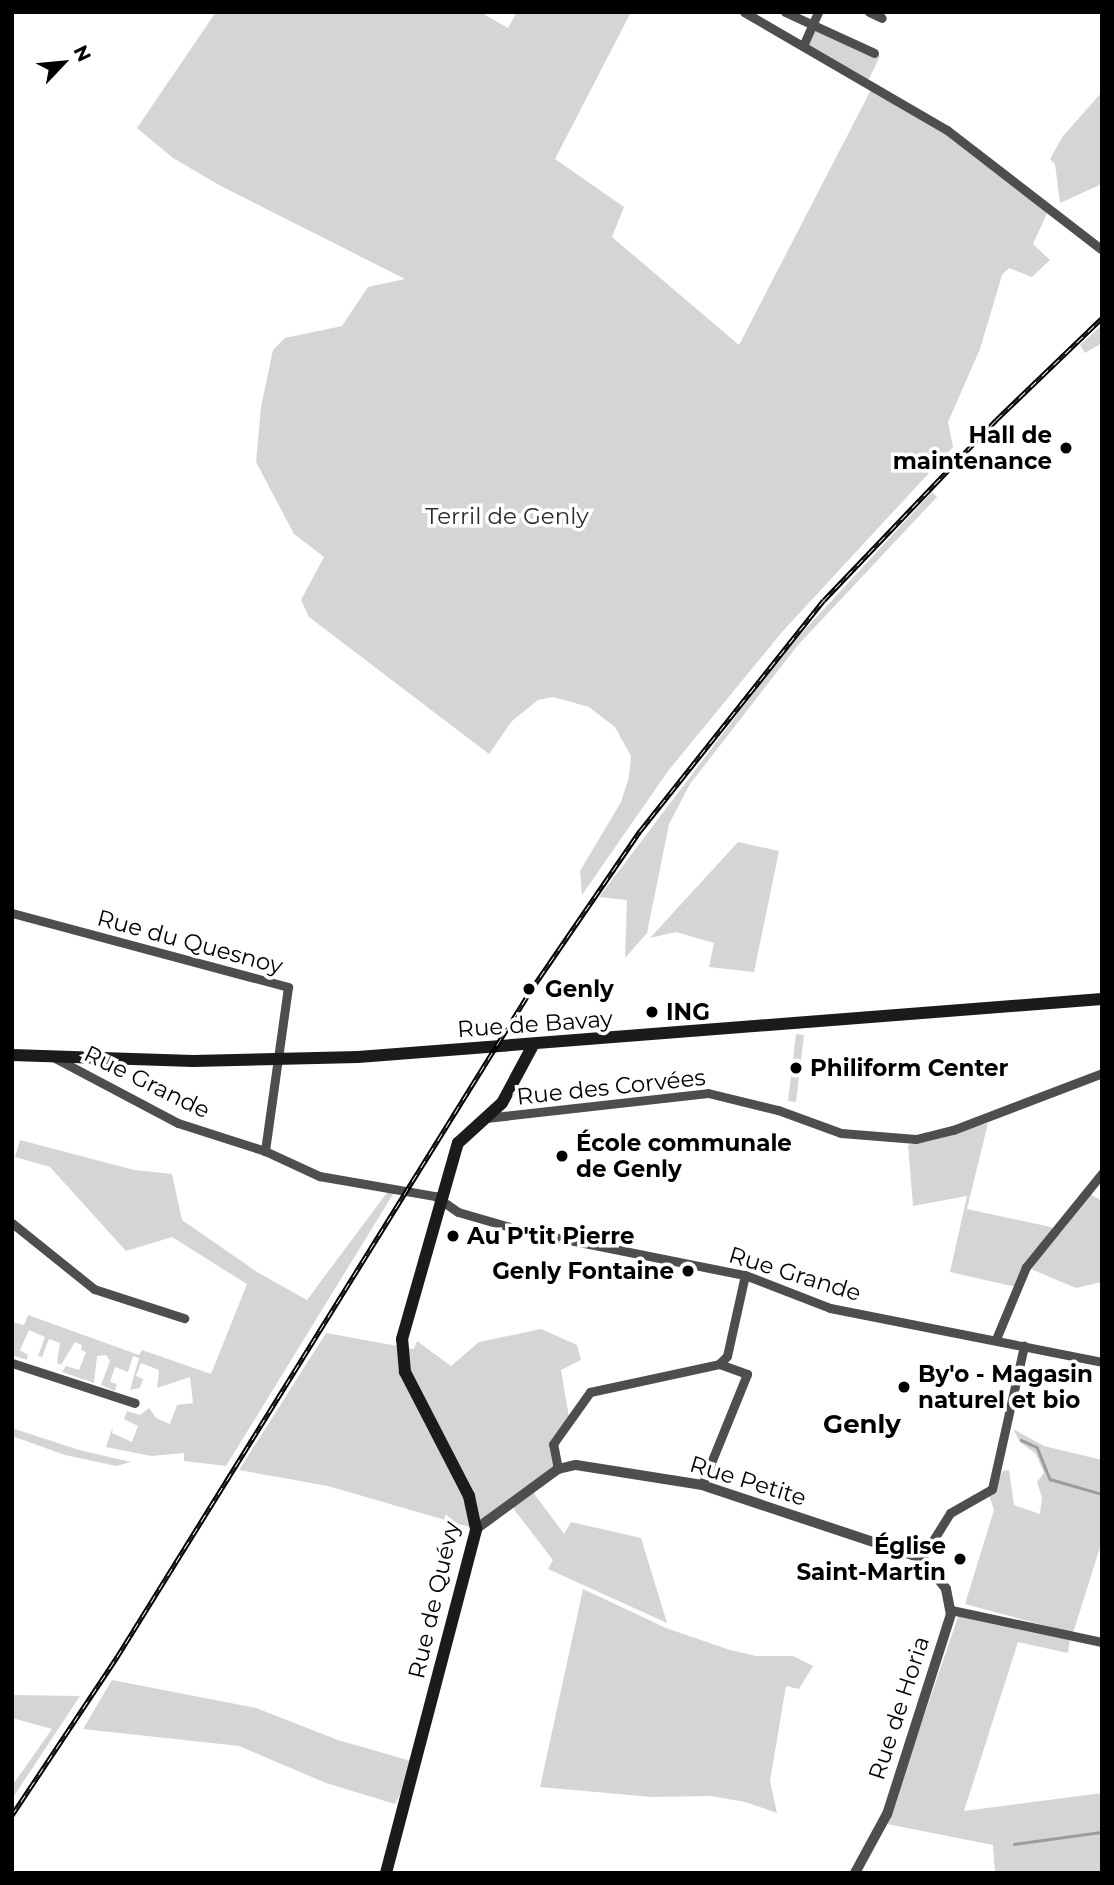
<!DOCTYPE html>
<meta charset="utf-8">
<style>
body{margin:0}
#map{position:relative;width:1114px;height:1885px;overflow:hidden;background:#fff;font-family:Montserrat,sans-serif}
div>[style]{position:absolute}
.green>*{inset:0;background:#d5d5d5}
.stream>*{height:2.5px;margin:-1.25px;padding:0 1.25px;transform-origin:1.25px;border-radius:1.25px;background:#9c9c9c}
.minor>*{height:9px;margin:-4.5px;padding:0 4.5px;transform-origin:4.5px;border-radius:4.5px;background:#4e4e4e}
.tertiary>*{height:10px;margin:-5px;padding:0 5px;transform-origin:5px;border-radius:5px;background:#4e4e4e}
.secondary>*{height:12px;margin:-6px;padding:0 6px;transform-origin:6px;border-radius:6px;background:#1b1b1b}
.rail>*{height:5px;margin-top:-2.5px;transform-origin:0;background:repeating-linear-gradient(90deg,#fff 0 8px,#000 0 16px);box-sizing:border-box;border-block:2px solid #000}
.dots>*{width:19px;height:19px;translate:-50% -50%;box-sizing:border-box;border:4px solid #fff;border-radius:50%}
span{translate:-50% -50%;white-space:nowrap;text-align:center;line-height:1.15;-webkit-text-stroke:7px #fff;paint-order:stroke}
.poi-label{font-size:23px;color:#000;font-weight:700}
.right{translate:-100% -50%;text-align:right}
.left{translate:0 -50%;text-align:left}
.park-label{font-size:23px;color:#2c2c2c}
.street-label{font-size:23px;color:#000}
.quarter-label{font-size:26px;color:#000;font-weight:700}
.frame{position:absolute;inset:0;border:14px solid #000;pointer-events:none}
.north{position:absolute;left:28px;top:28px;width:70px;height:70px;-webkit-text-stroke:5px #fff;paint-order:stroke;rotate:64deg;font-size:19px;font-weight:700;line-height:28px;text-align:center;color:#000}
.north::after{content:'';display:block;margin:auto;width:24px;height:32px;background:#000;clip-path:polygon(50% 0,100% 100%,50% 72%,0 100%)}
</style>
<div id="map">
<div class="green">
<i style="clip-path:polygon(216px 12px,480px 12px,508px 28px,517px 12px,631px 12px,555px 159px,624px 207px,612px 237px,739px 345px,874px 84px,918px 111px,1049px 209px,1033px 244px,1050px 260px,1032px 277px,1009px 268px,1002px 275px,980px 349px,948px 422px,953px 447px,782px 632px,668px 771px,582px 895px,580px 871px,621px 802px,629px 777px,631px 756px,615px 727px,589px 707px,553px 697px,538px 700px,512px 721px,489px 754px,309px 617px,301px 600px,324px 557px,294px 534px,256px 462px,261px 407px,273px 350px,285px 338px,342px 326px,368px 287px,405px 279px,219px 185px,173px 158px,137px 128px)"></i>
<i style="clip-path:polygon(812px 25px,880px 56px,868px 81px,803px 46px)"></i>
<i style="clip-path:polygon(1102px 92px,1102px 184px,1060px 203px,1055px 164px,1050px 159px,1063px 136px)"></i>
<i style="clip-path:polygon(1102px 325px,1102px 343px,1085px 353px,1080px 345px)"></i>
<i style="clip-path:polygon(932px 492px,937px 497px,798px 645px,690px 784px,669px 824px,647px 933px,625px 958px,627px 900px,599px 897px,787px 649px)"></i>
<i style="clip-path:polygon(738px 842px,779px 851px,754px 972px,709px 967px,714px 943px,676px 932px,650px 938px)"></i>
<i style="clip-path:polygon(796px 1034px,804px 1035px,796px 1102px,788px 1101px)"></i>
<i style="clip-path:polygon(988px 1123px,967px 1209px,1051px 1227px,1060px 1234px,1090px 1194px,1102px 1201px,1102px 1282px,1076px 1288px,1026px 1267px,1016px 1287px,950px 1272px,967px 1196px,913px 1206px,908px 1145px)"></i>
<i style="clip-path:polygon(20px 1140px,134px 1170px,172px 1174px,182px 1220px,257px 1272px,307px 1300px,389px 1190px,395px 1191px,226px 1466px,184px 1461px,184px 1453px,151px 1456px,106px 1447px,113px 1426px,112px 1433px,132px 1442px,138px 1426px,124px 1419px,127px 1411px,140px 1415px,149px 1408px,156px 1418px,170px 1424px,177px 1405px,193px 1403px,190px 1377px,157px 1388px,159px 1370px,141px 1363px,136px 1376px,143px 1379px,140px 1388px,130px 1390px,139px 1358px,133px 1356px,128px 1372px,115px 1367px,110px 1382px,117px 1384px,115px 1391px,101px 1385px,110px 1361px,106px 1355px,97px 1356px,94px 1383px,62px 1372px,66px 1366px,79px 1370px,86px 1352px,81px 1350px,82px 1345px,75px 1342px,61px 1365px,57px 1363px,60px 1343px,49px 1339px,42px 1357px,38px 1356px,45px 1337px,29px 1330px,20px 1350px,28px 1355px,27px 1360px,12px 1355px,12px 1322px,24px 1325px,28px 1315px,139px 1355px,142px 1350px,211px 1374px,247px 1284px,172px 1237px,126px 1251px,50px 1167px,15px 1157px)"></i>
<i style="clip-path:polygon(541px 1329px,577px 1345px,581px 1360px,561px 1370px,569px 1417px,553px 1444px,558px 1469px,476px 1529px,328px 1486px,239px 1470px,326px 1333px,414px 1349px,417px 1341px,451px 1366px,479px 1342px)"></i>
<i style="clip-path:polygon(12px 1428px,79px 1450px,131px 1462px,116px 1466px,65px 1455px,12px 1436px)"></i>
<i style="clip-path:polygon(1013px 1429px,1044px 1446px,1102px 1460px,1102px 1541px,1073px 1633px,965px 1604px,994px 1510px,989px 1495px,1003px 1471px,1009px 1470px,1014px 1505px,1040px 1514px,1042px 1498px,1037px 1482px,1044px 1473px,1036px 1454px,1020px 1442px)"></i>
<i style="clip-path:polygon(533px 1492px,564px 1534px,571px 1522px,641px 1538px,667px 1623px,548px 1569px,553px 1560px,513px 1508px)"></i>
<i style="clip-path:polygon(583px 1589px,666px 1628px,730px 1650px,756px 1656px,793px 1656px,813px 1666px,799px 1689px,786px 1686px,770px 1781px,777px 1813px,745px 1802px,711px 1796px,652px 1797px,540px 1787px)"></i>
<i style="clip-path:polygon(959px 1614px,1070px 1639px,1068px 1653px,1018px 1642px,964px 1811px,1102px 1793px,1102px 1873px,995px 1873px,993px 1845px,887px 1824px)"></i>
<i style="clip-path:polygon(112px 1680px,256px 1708px,338px 1740px,411px 1761px,404px 1787px,395px 1804px,326px 1783px,239px 1746px,83px 1729px)"></i>
<i style="clip-path:polygon(12px 1695px,80px 1696px,12px 1799px,12px 1786px,52px 1729px,12px 1718px)"></i>
</div>
<div class="stream">
<i style="left:1021px;top:1440px;width:17px;rotate:24deg"></i>
<i style="left:1037px;top:1447px;width:35px;rotate:68deg"></i>
<i style="left:1050px;top:1479px;width:54px;rotate:16.1deg"></i>
<i style="left:1014px;top:1844px;width:89px;rotate:-7.8deg"></i>
</div>
<div class="minor">
<i style="left:744px;top:12px;width:235px;rotate:30.2deg"></i>
<i style="left:947px;top:130px;width:196px;rotate:37.7deg"></i>
<i style="left:785px;top:12px;width:98px;rotate:24.7deg"></i>
<i style="left:869px;top:12px;width:14px;rotate:25deg"></i>
<i style="left:803px;top:46px;width:37px;rotate:-66deg"></i>
<i style="left:12px;top:913px;width:286px;rotate:15deg"></i>
<i style="left:288px;top:987px;width:166px;rotate:98deg"></i>
<i style="left:55px;top:1058px;width:139px;rotate:27.9deg"></i>
<i style="left:178px;top:1123px;width:91px;rotate:17.8deg"></i>
<i style="left:265px;top:1151px;width:60px;rotate:24.8deg"></i>
<i style="left:319px;top:1176px;width:118px;rotate:9.8deg"></i>
<i style="left:435px;top:1196px;width:28px;rotate:35deg"></i>
<i style="left:458px;top:1212px;width:69px;rotate:16.1deg"></i>
<i style="left:524px;top:1231px;width:225px;rotate:11.3deg"></i>
<i style="left:745px;top:1275px;width:91px;rotate:21.2deg"></i>
<i style="left:830px;top:1308px;width:277px;rotate:11.2deg"></i>
<i style="left:486px;top:1118px;width:223px;rotate:-6.4deg"></i>
<i style="left:708px;top:1093px;width:72px;rotate:13.7deg"></i>
<i style="left:778px;top:1110px;width:67px;rotate:20.1deg"></i>
<i style="left:841px;top:1133px;width:75px;rotate:4.6deg"></i>
<i style="left:916px;top:1139px;width:38px;rotate:-14deg"></i>
<i style="left:953px;top:1130px;width:160px;rotate:-20.9deg"></i>
<i style="left:12px;top:1223px;width:105px;rotate:38.8deg"></i>
<i style="left:94px;top:1289px;width:95px;rotate:17.9deg"></i>
<i style="left:996px;top:1339px;width:78px;rotate:-67.4deg"></i>
<i style="left:1026px;top:1267px;width:121px;rotate:-51deg"></i>
<i style="left:12px;top:1363px;width:129px;rotate:18deg"></i>
<i style="left:558px;top:1469px;width:25px;rotate:-101deg"></i>
<i style="left:553px;top:1444px;width:64px;rotate:-54.6deg"></i>
<i style="left:590px;top:1392px;width:132px;rotate:-12.2deg"></i>
<i style="left:719px;top:1364px;width:11px;rotate:-45deg"></i>
<i style="left:727px;top:1356px;width:83px;rotate:-77.5deg"></i>
<i style="left:702px;top:1485px;width:120px;rotate:-67.9deg"></i>
<i style="left:747px;top:1374px;width:30px;rotate:-160deg"></i>
<i style="left:922px;top:1558px;width:53px;rotate:-58.1deg"></i>
<i style="left:950px;top:1513px;width:48px;rotate:-29.7deg"></i>
<i style="left:992px;top:1489px;width:147px;rotate:-77.4deg"></i>
<i style="left:951px;top:1610px;width:154px;rotate:12deg"></i>
</div>
<div class="tertiary">
<i style="left:476px;top:1529px;width:102px;rotate:-36.2deg"></i>
<i style="left:558px;top:1469px;width:18px;rotate:-13deg"></i>
<i style="left:576px;top:1465px;width:128px;rotate:9deg"></i>
<i style="left:702px;top:1485px;width:232px;rotate:18.4deg"></i>
<i style="left:922px;top:1558px;width:39px;rotate:52deg"></i>
<i style="left:946px;top:1589px;width:25px;rotate:79deg"></i>
<i style="left:951px;top:1614px;width:210px;rotate:107.7deg"></i>
<i style="left:887px;top:1814px;width:67px;rotate:118.5deg"></i>
</div>
<div class="secondary">
<i style="left:12px;top:1055px;width:181px;rotate:1.9deg"></i>
<i style="left:193px;top:1061px;width:165px;rotate:-1.4deg"></i>
<i style="left:358px;top:1057px;width:746px;rotate:-4.46deg"></i>
<i style="left:386px;top:1873px;width:356px;rotate:-75.3deg"></i>
<i style="left:476px;top:1529px;width:34px;rotate:-102deg"></i>
<i style="left:469px;top:1496px;width:140px;rotate:-117.3deg"></i>
<i style="left:405px;top:1372px;width:33px;rotate:-95deg"></i>
<i style="left:402px;top:1339px;width:204px;rotate:-74.1deg"></i>
<i style="left:458px;top:1143px;width:59px;rotate:-42.3deg"></i>
<i style="left:502px;top:1103px;width:64px;rotate:-61.8deg"></i>
</div>
<div class="rail">
<i style="left:12px;top:1815px;width:190px;rotate:-56.4deg"></i>
<i style="left:117px;top:1657px;width:785px;rotate:-58.17deg"></i>
<i style="left:531px;top:990px;width:193px;rotate:-55.6deg"></i>
<i style="left:640px;top:831px;width:295px;rotate:-51.5deg"></i>
<i style="left:824px;top:600px;width:249px;rotate:-46.3deg"></i>
<i style="left:996px;top:420px;width:147px;rotate:-43.9deg"></i>
</div>
<div class="dots">
<i style="left:1066px;top:448px;background:#000"></i>
<i style="left:529px;top:989px;background:#000"></i>
<i style="left:652px;top:1012px;background:#000"></i>
<i style="left:796px;top:1068px;background:#000"></i>
<i style="left:562px;top:1156px;background:#000"></i>
<i style="left:453px;top:1236px;background:#000"></i>
<i style="left:688px;top:1271px;background:#000"></i>
<i style="left:904px;top:1387px;background:#000"></i>
<i style="left:960px;top:1559px;background:#000"></i>
</div>
<div class="poi-label">
<span class="right" style="left:1052px;top:448px">Hall de<br>maintenance</span>
<span class="left" style="left:545px;top:989px">Genly</span>
<span class="left" style="left:666px;top:1012px">ING</span>
<span class="left" style="left:810px;top:1068px">Philiform Center</span>
<span class="left" style="left:576px;top:1156px">École communale<br>de Genly</span>
<span class="left" style="left:467px;top:1236px">Au P'tit Pierre</span>
<span class="right" style="left:674px;top:1271px">Genly Fontaine</span>
<span class="left" style="left:918px;top:1387px">By'o - Magasin<br>naturel et bio</span>
<span class="right" style="left:946px;top:1559px">Église<br>Saint-Martin</span>
</div>
<div class="park-label">
<span style="left:507px;top:516px">Terril de Genly</span>
</div>
<div class="street-label">
<span style="left:190px;top:942px;rotate:15deg">Rue du Quesnoy</span>
<span style="left:535px;top:1024px;rotate:-4deg">Rue de Bavay</span>
<span style="left:147px;top:1082px;rotate:26deg">Rue Grande</span>
<span style="left:611px;top:1087px;rotate:-6deg">Rue des Corvées</span>
<span style="left:795px;top:1274px;rotate:17deg">Rue Grande</span>
<span style="left:748px;top:1481px;rotate:17deg">Rue Petite</span>
<span style="left:434px;top:1600px;rotate:-77deg">Rue de Quévy</span>
<span style="left:899px;top:1708px;rotate:-72deg">Rue de Horia</span>
</div>
<div class="quarter-label">
<span style="left:862px;top:1425px">Genly</span>
</div>
<div class="frame"></div>
<div class="north">N</div>
</div>
